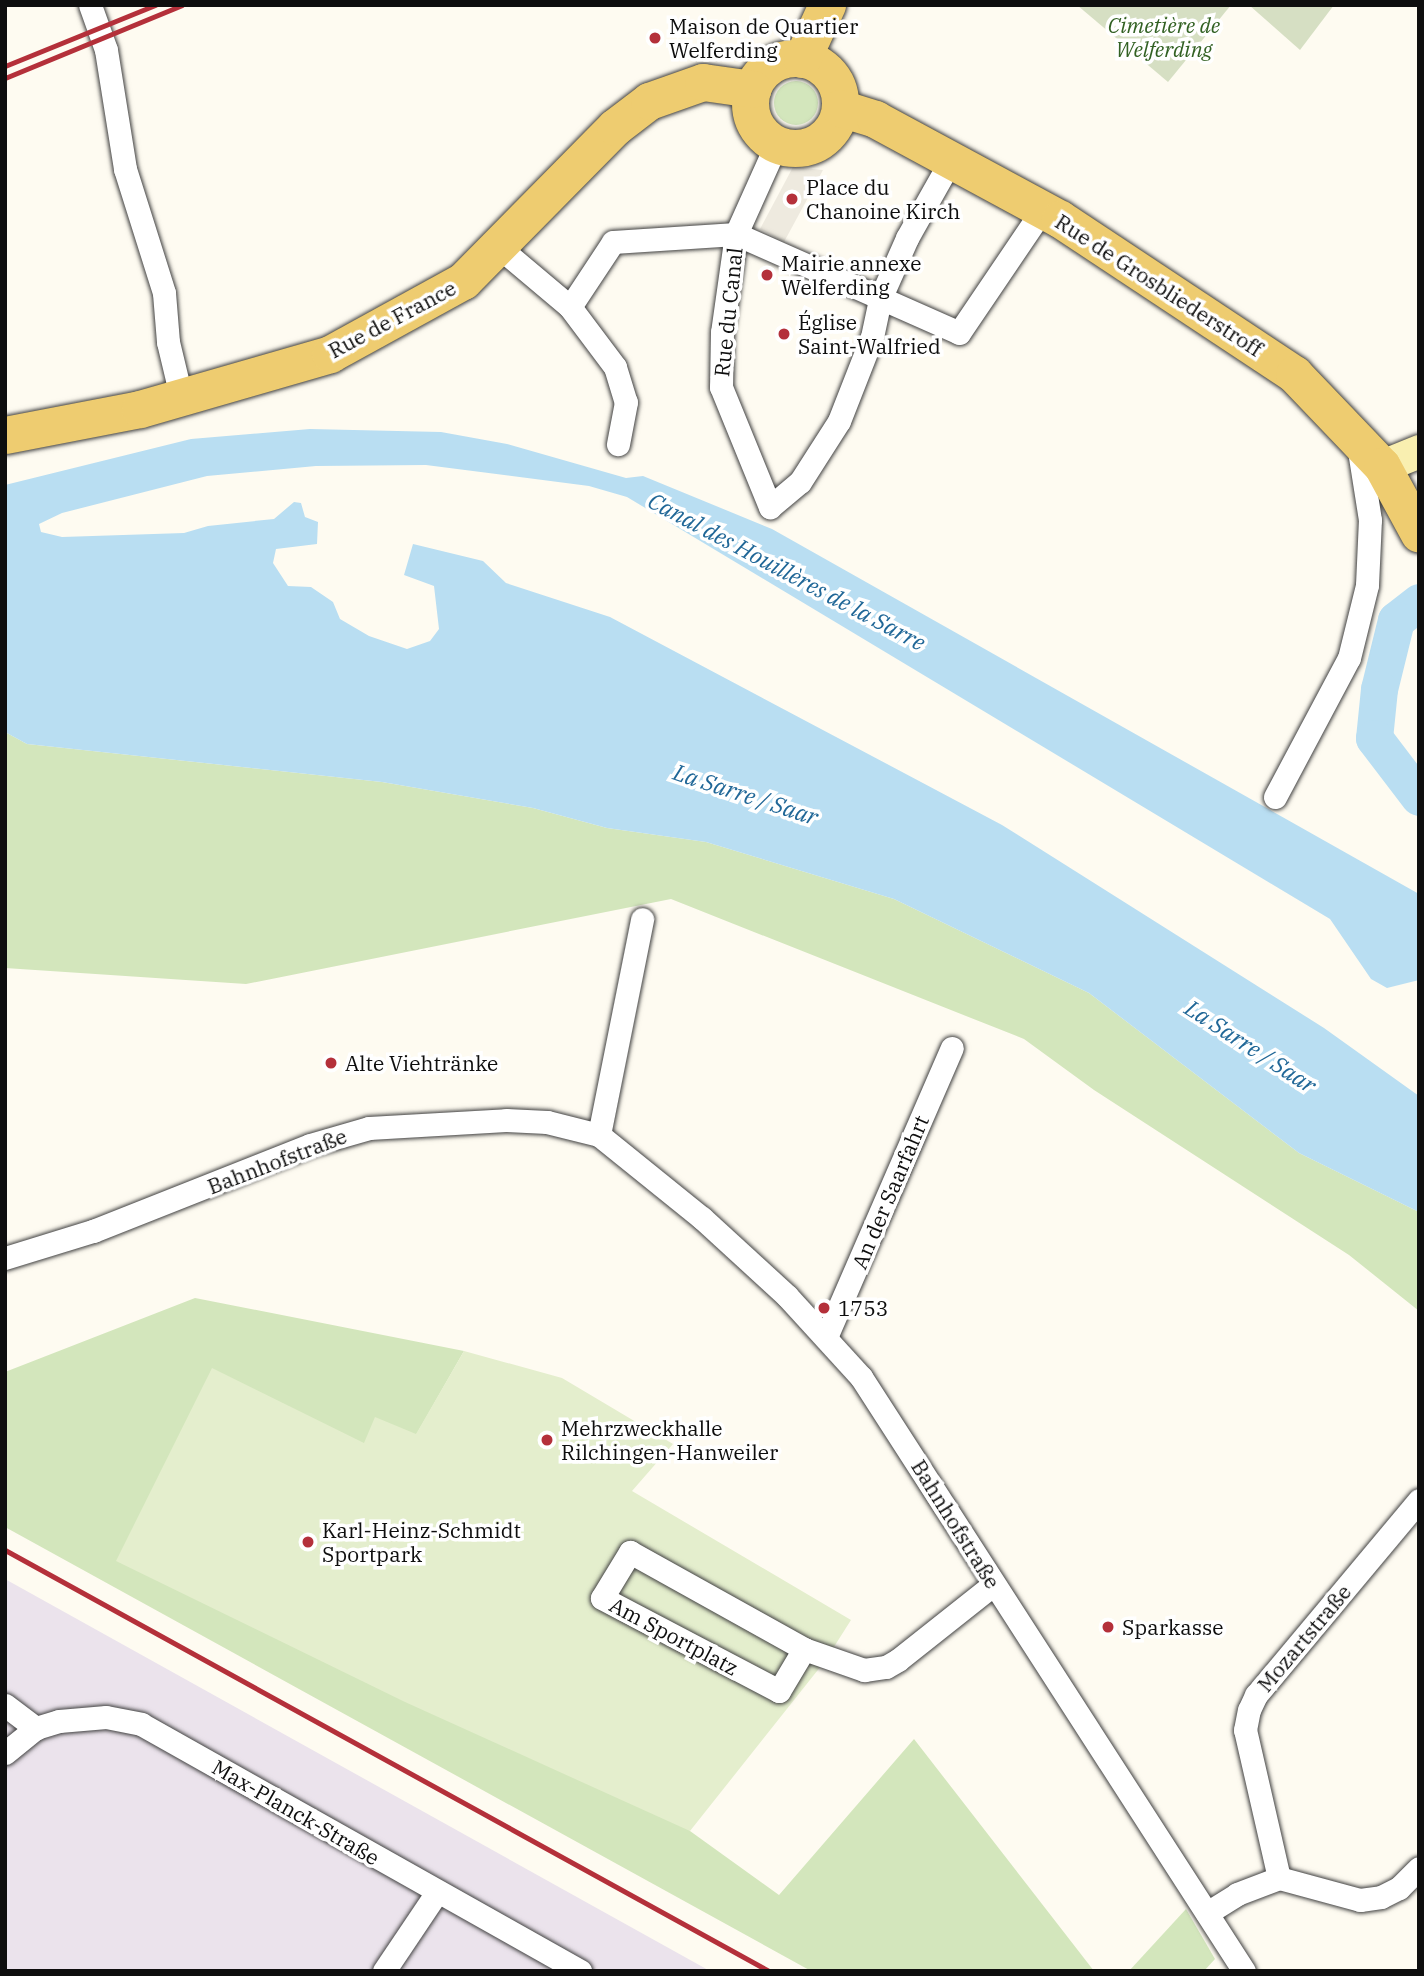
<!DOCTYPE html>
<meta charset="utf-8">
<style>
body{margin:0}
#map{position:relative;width:1424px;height:1976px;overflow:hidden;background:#fefbf1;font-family:"IBM Plex Serif",serif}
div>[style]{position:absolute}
.industrial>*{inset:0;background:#ebe3ec}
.green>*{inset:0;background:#d3e6bc}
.round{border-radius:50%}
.cemetery>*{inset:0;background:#d6dfc3}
.pitch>*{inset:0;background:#e4eecd}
.plaza>*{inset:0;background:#eeeadf}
.water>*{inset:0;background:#b9def2}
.river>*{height:37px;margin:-18.5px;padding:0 18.5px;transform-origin:18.5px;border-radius:18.5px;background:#b9def2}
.roads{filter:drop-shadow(0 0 2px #414141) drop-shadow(0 0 2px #414141)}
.street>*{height:23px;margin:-11.5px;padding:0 11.5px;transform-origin:11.5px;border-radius:11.5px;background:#fff}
.secondary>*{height:33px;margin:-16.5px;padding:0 16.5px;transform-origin:16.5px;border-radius:16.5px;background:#f9efb0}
.primary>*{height:37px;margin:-18.5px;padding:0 18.5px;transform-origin:18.5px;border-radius:18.5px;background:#eecc70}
.primary>.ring{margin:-18.5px;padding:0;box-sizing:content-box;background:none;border:37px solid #eecc70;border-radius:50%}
.rail>*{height:5px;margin:-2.5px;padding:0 2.5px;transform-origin:2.5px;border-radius:2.5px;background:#b4303a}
.dots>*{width:19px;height:19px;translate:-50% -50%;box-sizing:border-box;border:4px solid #fff;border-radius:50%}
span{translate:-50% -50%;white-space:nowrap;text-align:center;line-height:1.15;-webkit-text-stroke:7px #fff;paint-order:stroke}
.park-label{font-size:21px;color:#326123;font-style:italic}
.poi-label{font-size:21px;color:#0e0e0e}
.left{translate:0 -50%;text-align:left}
.street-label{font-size:21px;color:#0e0e0e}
.water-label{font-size:23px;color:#206797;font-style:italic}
.frame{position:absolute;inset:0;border:7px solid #0e0e0e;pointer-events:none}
</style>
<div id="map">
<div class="industrial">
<i style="clip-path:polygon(5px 1579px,710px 1971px,5px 1971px)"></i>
</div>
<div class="green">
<i class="round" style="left:774px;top:81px;width:44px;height:44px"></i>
<i style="clip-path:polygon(5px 732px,27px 744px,382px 782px,533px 808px,607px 828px,706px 842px,894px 899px,1089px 993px,1299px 1153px,1419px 1212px,1419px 1311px,1349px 1255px,1094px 1090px,1024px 1039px,671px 899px,246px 984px,5px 968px)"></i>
<i style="clip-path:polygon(195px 1298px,464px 1351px,416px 1435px,690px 1831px,779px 1895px,914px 1739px,1094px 1971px,811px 1971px,5px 1527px,5px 1372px)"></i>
<i style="clip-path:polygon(1186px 1909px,1215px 1959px,1204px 1971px,1129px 1971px)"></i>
</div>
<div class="cemetery">
<i style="clip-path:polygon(1077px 5px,1231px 5px,1168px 82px)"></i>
<i style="clip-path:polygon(1249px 5px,1334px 5px,1300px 50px)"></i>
</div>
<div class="pitch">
<i style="clip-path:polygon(464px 1351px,562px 1378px,673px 1444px,632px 1491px,851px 1620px,825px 1661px,690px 1831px,405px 1702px,116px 1561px,212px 1368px,364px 1443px,375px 1417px,416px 1434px)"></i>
</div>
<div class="plaza">
<i style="clip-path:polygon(793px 167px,823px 170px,784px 242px,760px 229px)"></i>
</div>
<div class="water">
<i style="clip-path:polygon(310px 429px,441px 432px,507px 444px,626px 478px,643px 476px,772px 529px,1419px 894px,1419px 980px,1387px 988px,1371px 979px,1330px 919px,627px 497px,589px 486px,426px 465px,316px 466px,207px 476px,62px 513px,39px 524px,41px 532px,62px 537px,184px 533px,208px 526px,274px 519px,294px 502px,301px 503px,305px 517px,318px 522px,317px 544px,276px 549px,273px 563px,288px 586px,311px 587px,333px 602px,340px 619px,369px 636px,407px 649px,430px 641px,439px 629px,434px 586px,404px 575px,413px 544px,483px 561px,506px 583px,610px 617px,1002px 825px,1324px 1028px,1419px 1096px,1419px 1212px,1299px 1153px,1089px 993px,894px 899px,706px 842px,607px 828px,533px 808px,382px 782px,27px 744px,5px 732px,5px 485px,191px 439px)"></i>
</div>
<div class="river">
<i style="left:1419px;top:602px;width:29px;rotate:142deg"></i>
<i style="left:1396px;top:620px;width:71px;rotate:103.8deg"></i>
<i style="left:1379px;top:689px;width:49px;rotate:95.8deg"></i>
<i style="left:1374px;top:738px;width:74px;rotate:52.7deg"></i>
</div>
<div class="roads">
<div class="street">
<i style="left:90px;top:5px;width:48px;rotate:70.4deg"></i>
<i style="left:106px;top:50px;width:121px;rotate:80.9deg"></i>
<i style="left:125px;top:169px;width:130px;rotate:72.5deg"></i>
<i style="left:164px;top:293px;width:49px;rotate:85.3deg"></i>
<i style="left:168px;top:342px;width:56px;rotate:76.5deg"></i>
<i style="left:776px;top:145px;width:98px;rotate:114.2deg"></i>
<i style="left:736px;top:234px;width:99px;rotate:98.1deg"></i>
<i style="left:722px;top:332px;width:55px;rotate:91deg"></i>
<i style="left:721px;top:387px;width:130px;rotate:67.8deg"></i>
<i style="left:770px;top:507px;width:39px;rotate:-40deg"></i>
<i style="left:800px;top:482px;width:72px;rotate:-57.4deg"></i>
<i style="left:839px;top:421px;width:90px;rotate:-68.6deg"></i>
<i style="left:872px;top:337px;width:39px;rotate:-78deg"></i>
<i style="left:880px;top:299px;width:67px;rotate:-66.1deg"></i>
<i style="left:907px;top:238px;width:90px;rotate:-60.6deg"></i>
<i style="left:500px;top:248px;width:92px;rotate:40.1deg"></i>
<i style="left:570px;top:307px;width:75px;rotate:53.1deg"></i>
<i style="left:615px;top:367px;width:37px;rotate:73deg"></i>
<i style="left:626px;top:402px;width:43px;rotate:100.8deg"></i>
<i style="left:570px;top:307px;width:78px;rotate:-56.5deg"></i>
<i style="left:613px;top:242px;width:123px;rotate:-3.7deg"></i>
<i style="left:736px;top:234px;width:244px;rotate:23.9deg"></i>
<i style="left:959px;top:333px;width:150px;rotate:-55.9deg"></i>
<i style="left:1275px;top:797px;width:157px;rotate:-62deg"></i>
<i style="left:1349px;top:658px;width:75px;rotate:-76.1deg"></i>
<i style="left:1367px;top:585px;width:65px;rotate:-87.4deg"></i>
<i style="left:1370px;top:520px;width:77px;rotate:-99deg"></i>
<i style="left:599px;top:1135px;width:220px;rotate:-78.7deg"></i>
<i style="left:5px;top:1258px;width:92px;rotate:-17.1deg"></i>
<i style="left:93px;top:1231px;width:233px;rotate:-21.6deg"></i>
<i style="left:310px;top:1145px;width:61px;rotate:-16.1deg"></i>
<i style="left:369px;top:1128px;width:137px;rotate:-3.3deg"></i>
<i style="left:506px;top:1120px;width:41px;rotate:2.8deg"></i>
<i style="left:547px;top:1122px;width:54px;rotate:14deg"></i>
<i style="left:599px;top:1135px;width:132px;rotate:38.9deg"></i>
<i style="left:702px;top:1218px;width:115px;rotate:42.5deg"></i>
<i style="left:787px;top:1296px;width:110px;rotate:47.6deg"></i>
<i style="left:861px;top:1377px;width:707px;rotate:57.19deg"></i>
<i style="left:827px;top:1335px;width:313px;rotate:-66.5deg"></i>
<i style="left:804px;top:1649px;width:49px;rotate:120.8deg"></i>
<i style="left:779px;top:1691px;width:200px;rotate:-152.3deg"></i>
<i style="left:602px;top:1598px;width:54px;rotate:-58.7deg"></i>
<i style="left:630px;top:1552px;width:199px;rotate:29.1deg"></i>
<i style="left:804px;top:1649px;width:64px;rotate:19.3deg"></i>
<i style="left:864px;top:1670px;width:22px;rotate:-8deg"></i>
<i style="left:886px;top:1667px;width:14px;rotate:-30deg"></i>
<i style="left:898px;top:1660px;width:122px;rotate:-38.4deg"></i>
<i style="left:5px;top:1705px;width:39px;rotate:37deg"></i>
<i style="left:5px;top:1753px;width:40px;rotate:-39deg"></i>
<i style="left:36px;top:1728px;width:24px;rotate:-17deg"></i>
<i style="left:59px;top:1721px;width:47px;rotate:-4.9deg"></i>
<i style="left:106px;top:1717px;width:36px;rotate:11deg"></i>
<i style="left:141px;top:1724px;width:504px;rotate:29.36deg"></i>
<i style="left:1279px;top:1878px;width:152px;rotate:-102.9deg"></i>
<i style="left:1245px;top:1730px;width:20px;rotate:-79deg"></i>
<i style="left:1249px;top:1710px;width:17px;rotate:-65deg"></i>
<i style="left:1256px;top:1695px;width:254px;rotate:-50.1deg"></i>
<i style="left:1207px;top:1913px;width:36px;rotate:-32deg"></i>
<i style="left:1237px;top:1894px;width:45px;rotate:-20.9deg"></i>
<i style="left:1279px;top:1878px;width:84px;rotate:15.2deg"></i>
<i style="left:1360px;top:1900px;width:21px;rotate:-8deg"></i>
<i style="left:1381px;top:1897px;width:20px;rotate:-27deg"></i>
<i style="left:1399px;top:1888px;width:28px;rotate:-45deg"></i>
<i style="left:384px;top:1971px;width:95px;rotate:-56.1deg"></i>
</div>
<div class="secondary">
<i style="left:1382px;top:466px;width:40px;rotate:-22deg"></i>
</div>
<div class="primary">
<i class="ring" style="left:750px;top:58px;width:53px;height:53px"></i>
<i style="left:802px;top:59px;width:60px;rotate:-65.2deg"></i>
<i style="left:840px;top:108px;width:37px;rotate:17deg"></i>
<i style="left:875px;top:119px;width:210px;rotate:28.4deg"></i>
<i style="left:1060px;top:219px;width:281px;rotate:33.5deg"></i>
<i style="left:1294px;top:374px;width:127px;rotate:46.3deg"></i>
<i style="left:1382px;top:466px;width:77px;rotate:61.4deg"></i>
<i style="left:5px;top:435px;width:137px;rotate:-10.9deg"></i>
<i style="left:140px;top:409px;width:198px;rotate:-16.1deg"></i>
<i style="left:330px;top:354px;width:152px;rotate:-28.8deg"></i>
<i style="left:463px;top:281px;width:216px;rotate:-45.4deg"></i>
<i style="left:615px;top:127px;width:43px;rotate:-37.4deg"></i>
<i style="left:649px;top:101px;width:57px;rotate:-19.4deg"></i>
<i style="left:703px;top:82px;width:50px;rotate:8deg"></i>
</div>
</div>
<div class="rail">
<i style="left:5px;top:66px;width:162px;rotate:-22.1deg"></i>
<i style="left:5px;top:78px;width:191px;rotate:-22.4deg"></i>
<i style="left:5px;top:1550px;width:872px;rotate:28.86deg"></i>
</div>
<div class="dots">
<i style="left:655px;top:38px;background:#b4303a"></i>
<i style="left:792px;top:199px;background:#b4303a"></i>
<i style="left:767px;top:275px;background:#b4303a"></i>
<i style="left:784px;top:334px;background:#b4303a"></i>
<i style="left:331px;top:1063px;background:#b4303a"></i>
<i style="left:824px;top:1308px;background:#b4303a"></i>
<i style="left:547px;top:1440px;background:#b4303a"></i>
<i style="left:308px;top:1542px;background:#b4303a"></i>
<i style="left:1108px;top:1627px;background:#b4303a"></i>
</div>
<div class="park-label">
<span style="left:1164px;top:37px">Cimetière de<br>Welferding</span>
</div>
<div class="poi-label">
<span class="left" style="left:669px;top:38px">Maison de Quartier<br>Welferding</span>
<span class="left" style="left:806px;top:199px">Place du<br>Chanoine Kirch</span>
<span class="left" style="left:781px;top:275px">Mairie annexe<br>Welferding</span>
<span class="left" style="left:798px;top:334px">Église<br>Saint-Walfried</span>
<span class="left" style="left:345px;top:1063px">Alte Viehtränke</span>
<span class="left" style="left:838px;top:1308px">1753</span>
<span class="left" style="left:561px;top:1440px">Mehrzweckhalle<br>Rilchingen-Hanweiler</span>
<span class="left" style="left:322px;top:1542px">Karl-Heinz-Schmidt<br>Sportpark</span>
<span class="left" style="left:1122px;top:1627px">Sparkasse</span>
</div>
<div class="street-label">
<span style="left:1159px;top:285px;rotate:33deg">Rue de Grosbliederstroff</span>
<span style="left:728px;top:312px;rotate:-84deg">Rue du Canal</span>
<span style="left:392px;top:319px;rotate:-28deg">Rue de France</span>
<span style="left:277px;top:1161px;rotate:-21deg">Bahnhofstraße</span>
<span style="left:890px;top:1192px;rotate:-67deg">An der Saarfahrt</span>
<span style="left:956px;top:1524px;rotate:58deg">Bahnhofstraße</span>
<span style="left:674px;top:1636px;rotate:28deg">Am Sportplatz</span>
<span style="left:1304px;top:1638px;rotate:-50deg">Mozartstraße</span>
<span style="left:296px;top:1812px;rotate:30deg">Max-Planck-Straße</span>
</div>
<div class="water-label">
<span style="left:787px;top:571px;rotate:28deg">Canal des Houillères de la Sarre</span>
<span style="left:746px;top:794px;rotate:18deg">La Sarre / Saar</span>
<span style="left:1251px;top:1046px;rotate:33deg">La Sarre / Saar</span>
</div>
<div class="frame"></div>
</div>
